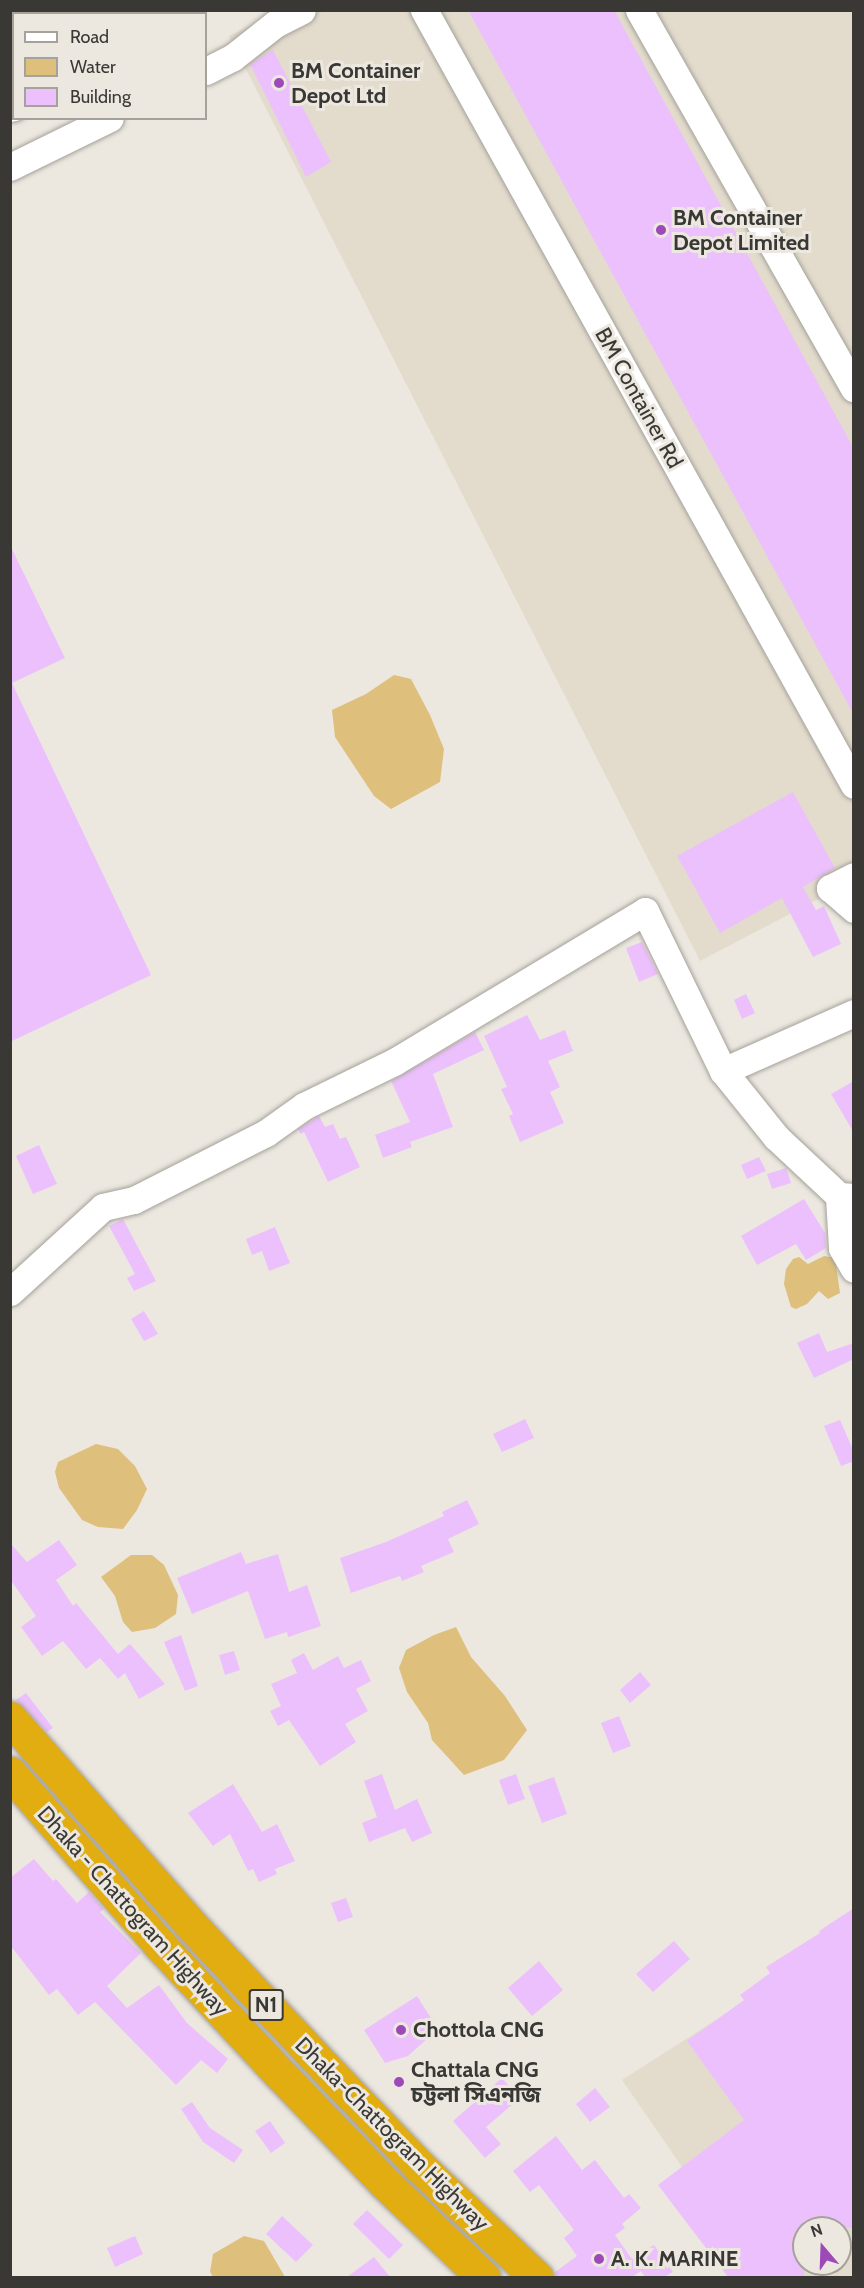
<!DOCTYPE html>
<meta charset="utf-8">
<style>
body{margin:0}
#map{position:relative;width:864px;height:2288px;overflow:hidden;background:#ece8e0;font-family:Cabin,"Noto Sans Bengali",sans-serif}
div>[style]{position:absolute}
.built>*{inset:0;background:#e3dccd}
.water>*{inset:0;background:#debf7b}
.building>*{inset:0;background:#ecc0fc}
.roads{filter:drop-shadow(0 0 2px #a5a19a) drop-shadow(0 0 2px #a5a19a)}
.minor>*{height:27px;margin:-13.5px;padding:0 13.5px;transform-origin:13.5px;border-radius:13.5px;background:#fff}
.highway>*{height:33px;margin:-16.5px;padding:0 16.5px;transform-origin:16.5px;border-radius:16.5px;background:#e2ad11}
.dots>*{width:16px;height:16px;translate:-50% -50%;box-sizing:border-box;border:3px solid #ece8e0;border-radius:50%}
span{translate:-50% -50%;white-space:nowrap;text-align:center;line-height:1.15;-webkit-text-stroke:6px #ece8e0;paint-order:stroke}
.shield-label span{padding:2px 4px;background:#ece8e0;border:2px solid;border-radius:4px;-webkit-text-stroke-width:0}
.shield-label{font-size:21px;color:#393834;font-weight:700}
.poi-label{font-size:22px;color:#393834;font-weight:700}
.left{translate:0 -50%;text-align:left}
.street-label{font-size:22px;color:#393834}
.frame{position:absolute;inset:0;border:12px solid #393834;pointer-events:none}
.legend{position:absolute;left:12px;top:12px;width:195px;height:108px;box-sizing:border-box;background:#ece8e0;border:2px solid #a4a29b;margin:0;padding:8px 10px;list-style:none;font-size:18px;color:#393834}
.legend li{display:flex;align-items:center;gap:12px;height:30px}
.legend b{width:30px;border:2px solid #a4a29b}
.north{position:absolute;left:792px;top:2216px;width:60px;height:60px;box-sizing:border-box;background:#ece8e0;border:2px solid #a4a29b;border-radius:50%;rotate:341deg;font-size:16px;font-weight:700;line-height:24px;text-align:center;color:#393834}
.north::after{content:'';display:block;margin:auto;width:21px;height:27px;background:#9d49b8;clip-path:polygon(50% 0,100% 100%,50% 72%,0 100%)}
</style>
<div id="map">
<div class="built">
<i style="clip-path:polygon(282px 10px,853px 11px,853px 881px,700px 961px,229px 36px)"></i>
<i style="clip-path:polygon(evenodd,853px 1932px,853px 2277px,758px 2277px,622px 2080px,853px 1932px,804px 2228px,840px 2228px,840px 2264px,804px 2264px,804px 2228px)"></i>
</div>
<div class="water">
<i style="clip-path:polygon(394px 675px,411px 679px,430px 715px,444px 749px,440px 782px,391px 809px,374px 796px,335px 737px,332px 710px,366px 694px)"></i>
<i style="clip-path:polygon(824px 1256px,835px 1258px,840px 1293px,828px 1299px,819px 1291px,807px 1304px,796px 1309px,791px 1307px,784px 1284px,786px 1269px,793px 1259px,799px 1257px,808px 1264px)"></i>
<i style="clip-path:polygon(96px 1444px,118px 1449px,135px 1466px,147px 1489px,137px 1510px,123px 1529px,98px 1527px,82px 1520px,59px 1488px,55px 1472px,58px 1462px)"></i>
<i style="clip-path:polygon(131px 1555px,152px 1555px,164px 1565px,178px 1595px,176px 1614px,155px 1628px,132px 1632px,123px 1622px,115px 1596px,101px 1577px)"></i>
<i style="clip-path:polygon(456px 1627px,471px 1657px,505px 1696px,527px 1730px,504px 1760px,464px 1775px,432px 1740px,428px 1723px,407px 1692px,399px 1668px,406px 1650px,434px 1635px)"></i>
<i style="clip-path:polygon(244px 2236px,264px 2241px,285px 2277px,213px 2277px,210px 2272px,213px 2254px)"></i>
</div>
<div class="building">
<i style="clip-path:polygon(468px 10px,614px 10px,854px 449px,854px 715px)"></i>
<i style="clip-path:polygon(273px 50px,331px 162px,306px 177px,250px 64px)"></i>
<i style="clip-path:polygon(10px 545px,65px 658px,12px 683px,151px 975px,10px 1042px)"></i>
<i style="clip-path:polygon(793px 792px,835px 868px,803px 887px,816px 910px,824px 906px,841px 944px,813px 957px,782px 898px,720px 933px,677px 856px)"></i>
<i style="clip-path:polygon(642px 942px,658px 974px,639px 982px,626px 948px)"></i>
<i style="clip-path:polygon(746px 994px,755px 1013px,742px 1019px,734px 1000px)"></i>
<i style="clip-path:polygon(527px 1015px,540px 1040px,565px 1030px,573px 1051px,548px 1061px,560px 1087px,550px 1092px,564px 1123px,520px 1142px,509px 1116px,513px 1114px,501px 1089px,507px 1087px,484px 1036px)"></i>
<i style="clip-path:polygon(475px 1032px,484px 1050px,433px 1074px,453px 1127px,410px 1142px,412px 1147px,383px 1158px,375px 1135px,410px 1122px,391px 1081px)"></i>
<i style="clip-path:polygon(854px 1081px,854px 1133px,831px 1094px)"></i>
<i style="clip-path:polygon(319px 1116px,325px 1127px,333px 1124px,340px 1139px,346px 1137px,360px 1167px,328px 1182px,304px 1132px,301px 1134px,298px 1129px)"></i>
<i style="clip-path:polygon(39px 1145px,57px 1184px,33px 1194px,16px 1156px)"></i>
<i style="clip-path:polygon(759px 1157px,766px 1171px,747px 1179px,741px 1165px)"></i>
<i style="clip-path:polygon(786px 1168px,791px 1183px,772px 1189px,767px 1174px)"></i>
<i style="clip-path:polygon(804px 1199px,825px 1233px,826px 1248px,806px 1260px,796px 1244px,757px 1265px,741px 1236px)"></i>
<i style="clip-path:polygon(123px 1219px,156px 1281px,134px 1291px,127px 1278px,135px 1274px,109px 1226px)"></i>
<i style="clip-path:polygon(275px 1227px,290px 1263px,269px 1271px,262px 1251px,252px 1255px,246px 1239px)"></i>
<i style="clip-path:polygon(144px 1311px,158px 1334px,144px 1341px,131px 1319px)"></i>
<i style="clip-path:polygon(819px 1333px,827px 1352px,854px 1343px,854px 1359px,814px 1378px,797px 1343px)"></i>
<i style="clip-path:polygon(525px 1419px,534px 1438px,502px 1452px,493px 1434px)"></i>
<i style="clip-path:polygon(840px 1420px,854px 1452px,854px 1461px,841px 1466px,824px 1426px)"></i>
<i style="clip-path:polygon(467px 1500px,479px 1524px,448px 1539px,454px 1552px,421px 1566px,424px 1572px,402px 1581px,400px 1576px,351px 1593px,340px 1558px,386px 1542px,444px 1516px,442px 1512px)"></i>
<i style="clip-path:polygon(59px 1540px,77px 1565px,56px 1580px,73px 1606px,76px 1603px,118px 1654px,130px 1644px,165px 1684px,139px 1699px,125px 1673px,118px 1679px,100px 1658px,86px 1669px,63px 1641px,42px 1656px,21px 1627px,36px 1616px,10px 1579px,10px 1543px,27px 1562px)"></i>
<i style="clip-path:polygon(241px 1552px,246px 1564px,278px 1554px,289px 1592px,307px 1585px,321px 1626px,288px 1637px,287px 1632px,265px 1639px,248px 1591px,192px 1614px,177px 1578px)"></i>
<i style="clip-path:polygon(181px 1635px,198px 1686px,185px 1691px,164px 1642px)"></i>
<i style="clip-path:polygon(234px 1651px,240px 1670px,225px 1675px,219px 1655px)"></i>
<i style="clip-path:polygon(304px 1653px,313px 1670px,338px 1656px,344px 1668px,361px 1660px,371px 1681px,356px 1689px,368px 1711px,345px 1724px,356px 1742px,320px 1766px,289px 1720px,278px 1726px,270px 1711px,281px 1706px,271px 1684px,297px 1673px,291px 1660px)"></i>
<i style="clip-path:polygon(640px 1672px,651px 1685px,630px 1703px,620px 1690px)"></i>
<i style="clip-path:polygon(26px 1693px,53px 1728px,47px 1732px,16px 1700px)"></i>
<i style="clip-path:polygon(619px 1716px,631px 1746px,613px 1753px,601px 1723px)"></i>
<i style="clip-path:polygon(382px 1774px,395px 1810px,417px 1799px,432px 1833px,412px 1842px,405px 1828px,369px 1842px,362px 1823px,377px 1817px,364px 1781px)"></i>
<i style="clip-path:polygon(516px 1774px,525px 1799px,508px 1805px,499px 1780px)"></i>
<i style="clip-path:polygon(554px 1777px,567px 1814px,542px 1823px,528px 1786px)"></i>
<i style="clip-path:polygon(233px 1784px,262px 1832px,277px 1824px,295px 1861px,275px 1869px,277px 1874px,259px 1882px,253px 1869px,248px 1871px,230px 1834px,213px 1846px,188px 1813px)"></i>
<i style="clip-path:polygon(34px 1859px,53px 1881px,56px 1879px,77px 1903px,89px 1892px,104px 1909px,100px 1912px,141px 1953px,107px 1986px,127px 2008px,159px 1985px,187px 2023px,228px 2059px,217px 2073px,201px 2060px,176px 2085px,95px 2002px,78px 2015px,57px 1989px,49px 1995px,10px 1945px,10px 1878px)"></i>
<i style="clip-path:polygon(346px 1898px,353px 1917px,338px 1922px,331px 1903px)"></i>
<i style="clip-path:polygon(854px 1908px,854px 2228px,804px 2228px,804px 2277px,728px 2277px,658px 2185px,744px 2120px,687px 2041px,744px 2000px,740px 1995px,770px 1973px,766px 1967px,820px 1933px,819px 1931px)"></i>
<i style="clip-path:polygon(674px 1941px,690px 1959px,653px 1992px,636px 1974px)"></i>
<i style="clip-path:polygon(539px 1961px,563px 1990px,532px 2016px,508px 1988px)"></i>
<i style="clip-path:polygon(417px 1996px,438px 2029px,408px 2056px,385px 2063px,364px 2030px)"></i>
<i style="clip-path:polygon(502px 2078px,520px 2098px,486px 2127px,501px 2144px,485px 2158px,453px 2121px)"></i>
<i style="clip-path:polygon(595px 2088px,610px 2107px,590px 2122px,576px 2104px)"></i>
<i style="clip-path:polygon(192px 2102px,210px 2128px,243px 2150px,234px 2163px,203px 2142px,181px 2109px)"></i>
<i style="clip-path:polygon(270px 2121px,285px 2143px,271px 2153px,255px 2131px)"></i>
<i style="clip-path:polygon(556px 2136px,582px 2170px,595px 2160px,624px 2198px,629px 2194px,641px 2208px,622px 2224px,625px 2228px,615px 2235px,632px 2259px,654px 2245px,673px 2272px,664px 2277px,645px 2277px,641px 2271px,632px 2277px,555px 2277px,555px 2272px,577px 2256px,564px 2238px,574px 2230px,539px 2185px,530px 2192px,513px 2171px)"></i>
<i style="clip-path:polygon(367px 2210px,403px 2245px,389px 2259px,353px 2224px)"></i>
<i style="clip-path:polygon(282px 2216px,313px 2245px,296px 2262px,266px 2234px)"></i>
<i style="clip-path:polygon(135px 2236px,143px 2254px,115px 2267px,107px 2248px)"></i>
<i style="clip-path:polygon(374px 2257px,390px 2277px,347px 2277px)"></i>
</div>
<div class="roads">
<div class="minor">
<i style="left:146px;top:10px;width:4px;rotate:63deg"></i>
<i style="left:424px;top:10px;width:886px;rotate:60.98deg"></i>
<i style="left:639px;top:10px;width:435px;rotate:60.4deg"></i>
<i style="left:206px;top:71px;width:29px;rotate:-27deg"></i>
<i style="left:232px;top:58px;width:55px;rotate:-38.3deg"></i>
<i style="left:275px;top:24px;width:30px;rotate:-27deg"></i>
<i style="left:10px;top:108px;width:4px;rotate:-14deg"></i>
<i style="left:10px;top:167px;width:111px;rotate:-26.1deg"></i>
<i style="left:854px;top:876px;width:27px;rotate:153deg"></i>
<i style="left:830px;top:888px;width:32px;rotate:41deg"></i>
<i style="left:723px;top:1071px;width:85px;rotate:51.2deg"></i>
<i style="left:776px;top:1137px;width:86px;rotate:43.1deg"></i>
<i style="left:854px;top:1197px;width:15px;rotate:-176deg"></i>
<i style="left:839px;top:1196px;width:52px;rotate:86.7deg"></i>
<i style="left:842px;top:1248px;width:24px;rotate:60deg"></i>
<i style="left:10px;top:1292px;width:126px;rotate:-42.4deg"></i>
<i style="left:103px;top:1207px;width:32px;rotate:-13deg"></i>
<i style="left:134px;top:1200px;width:148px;rotate:-26.9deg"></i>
<i style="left:266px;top:1133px;width:47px;rotate:-35.4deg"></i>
<i style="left:304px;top:1106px;width:100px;rotate:-26.1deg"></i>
<i style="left:394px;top:1062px;width:293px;rotate:-31deg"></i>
<i style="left:645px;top:911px;width:178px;rotate:64deg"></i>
<i style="left:723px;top:1071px;width:143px;rotate:-23.9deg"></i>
</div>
<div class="highway">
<i style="left:10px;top:1718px;width:278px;rotate:48.8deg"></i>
<i style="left:193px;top:1927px;width:177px;rotate:46.8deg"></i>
<i style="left:314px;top:2056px;width:151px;rotate:46.3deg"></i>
<i style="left:418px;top:2165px;width:164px;rotate:43.5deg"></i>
<i style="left:10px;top:1773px;width:228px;rotate:48.9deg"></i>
<i style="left:160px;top:1945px;width:178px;rotate:47.1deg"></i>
<i style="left:281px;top:2075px;width:150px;rotate:46.1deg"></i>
<i style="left:385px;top:2183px;width:137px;rotate:43.8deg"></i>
</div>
</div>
<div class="dots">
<i style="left:279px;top:83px;background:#9d49b8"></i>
<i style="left:661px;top:230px;background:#9d49b8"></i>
<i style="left:401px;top:2030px;background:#9d49b8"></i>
<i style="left:399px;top:2082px;background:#9d49b8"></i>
<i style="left:599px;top:2259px;background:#9d49b8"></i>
</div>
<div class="shield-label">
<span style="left:266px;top:2005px">N1</span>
</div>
<div class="poi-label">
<span class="left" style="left:291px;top:83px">BM Container<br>Depot Ltd</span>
<span class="left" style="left:673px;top:230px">BM Container<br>Depot Limited</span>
<span class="left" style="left:413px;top:2030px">Chottola CNG</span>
<span class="left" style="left:411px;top:2082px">Chattala CNG<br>চট্টলা সিএনজি</span>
<span class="left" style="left:611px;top:2259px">A. K. MARINE</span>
</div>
<div class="street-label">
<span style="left:639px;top:398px;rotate:61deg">BM Container Rd</span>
<span style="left:133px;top:1911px;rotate:48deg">Dhaka - Chattogram Highway</span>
<span style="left:392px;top:2134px;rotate:45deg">Dhaka-Chattogram Highway</span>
</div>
<div class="frame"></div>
<ul class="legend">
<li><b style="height:8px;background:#fff"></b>Road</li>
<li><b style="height:16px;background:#debf7b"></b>Water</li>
<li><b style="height:16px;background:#ecc0fc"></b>Building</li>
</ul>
<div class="north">N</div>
</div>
